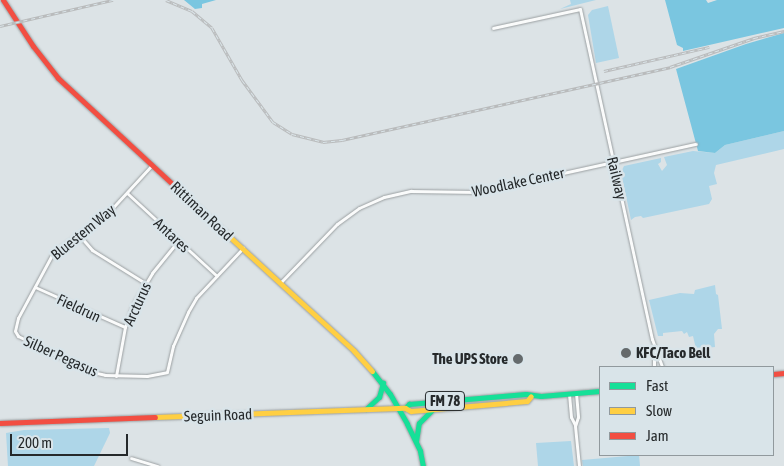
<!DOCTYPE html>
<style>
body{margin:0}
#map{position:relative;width:784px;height:466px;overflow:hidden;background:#dce3e6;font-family:"Asap Condensed",sans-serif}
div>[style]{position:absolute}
.green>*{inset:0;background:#aed6e8}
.forest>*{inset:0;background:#7ac6e0}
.roads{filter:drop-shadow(0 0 1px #9ba0a2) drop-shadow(0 0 1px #9ba0a2)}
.street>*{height:3px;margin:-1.5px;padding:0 1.5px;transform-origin:1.5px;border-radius:1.5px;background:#fafbfb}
.fast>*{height:5px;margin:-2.5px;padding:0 2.5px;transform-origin:2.5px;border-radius:2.5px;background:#16e098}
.slow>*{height:5px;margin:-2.5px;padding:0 2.5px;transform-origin:2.5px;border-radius:2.5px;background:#ffcf43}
.jam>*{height:5px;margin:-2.5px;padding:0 2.5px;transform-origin:2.5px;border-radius:2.5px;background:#f24e42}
.rail>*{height:3px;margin-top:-1.5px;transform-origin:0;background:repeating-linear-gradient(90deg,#d9e4e9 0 4px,#b9bbbc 0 8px);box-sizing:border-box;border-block:1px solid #b9bbbc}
.dots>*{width:14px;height:14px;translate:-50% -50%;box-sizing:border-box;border:2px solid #d9e4e9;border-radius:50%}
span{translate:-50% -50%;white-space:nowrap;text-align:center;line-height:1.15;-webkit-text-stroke:5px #d9e4e9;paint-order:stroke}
.shield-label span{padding:1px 4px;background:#d9e4e9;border:1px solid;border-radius:4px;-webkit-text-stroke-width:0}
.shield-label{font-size:14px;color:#25292b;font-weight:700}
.street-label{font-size:15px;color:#25292b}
.poi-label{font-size:15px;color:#25292b;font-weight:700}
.left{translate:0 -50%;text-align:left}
.right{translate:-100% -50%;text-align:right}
.legend{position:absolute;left:599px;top:366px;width:175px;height:90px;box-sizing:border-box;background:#d9e4e9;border:1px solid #91999d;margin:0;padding:6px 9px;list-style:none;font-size:15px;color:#25292b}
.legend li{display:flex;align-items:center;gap:10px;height:25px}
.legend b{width:25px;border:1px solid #91999d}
.scale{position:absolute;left:10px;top:434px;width:118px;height:22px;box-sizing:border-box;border:2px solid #25292b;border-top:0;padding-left:6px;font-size:15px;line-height:18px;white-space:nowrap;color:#25292b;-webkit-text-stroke:4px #d9e4e9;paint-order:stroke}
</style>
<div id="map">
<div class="green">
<i style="clip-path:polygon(570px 0,596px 0,560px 9px,571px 4px)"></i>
<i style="clip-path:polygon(608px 6px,619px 58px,596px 63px,588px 15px,592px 10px)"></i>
<i style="clip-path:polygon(784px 131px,784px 149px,716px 165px,714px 173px,717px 184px,709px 186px,712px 199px,709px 204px,643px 218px,641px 216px,635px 217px,631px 220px,621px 172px,624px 166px,661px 158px,661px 162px,658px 164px,662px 171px,667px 165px,664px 157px,693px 151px,715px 153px,725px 145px)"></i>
<i style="clip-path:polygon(715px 285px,716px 294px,718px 295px,722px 329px,718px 329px,714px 334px,715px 347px,696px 349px,693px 336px,689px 337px,687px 332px,684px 334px,682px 331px,663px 333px,663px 336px,658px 336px,649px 300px,680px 293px,694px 294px,695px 290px)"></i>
<i style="clip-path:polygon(109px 428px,110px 433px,94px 466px,8px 466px,6px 433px,24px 430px)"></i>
<i style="clip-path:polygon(571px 441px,574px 466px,538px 466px,536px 443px)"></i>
<i style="clip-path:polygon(639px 455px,640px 466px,583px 466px,582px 460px)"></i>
</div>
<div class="forest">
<i style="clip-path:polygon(184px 0,216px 0,202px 4px,202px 8px,195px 9px)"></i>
<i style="clip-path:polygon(665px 0,706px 0,708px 3px,717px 0,784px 0,784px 28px,683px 51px,683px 48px,677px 45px)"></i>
<i style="clip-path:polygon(784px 33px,784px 131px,725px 145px,715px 153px,698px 151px,676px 69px,746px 44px)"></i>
</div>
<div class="roads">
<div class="street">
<i style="left:493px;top:28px;width:89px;rotate:-12.3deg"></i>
<i style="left:580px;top:9px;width:338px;rotate:77.7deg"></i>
<i style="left:652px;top:339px;width:30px;rotate:70deg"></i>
<i style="left:152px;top:165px;width:68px;rotate:132.6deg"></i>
<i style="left:106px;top:215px;width:65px;rotate:144.4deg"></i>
<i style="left:53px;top:253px;width:74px;rotate:118.3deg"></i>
<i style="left:18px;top:318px;width:13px;rotate:103deg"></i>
<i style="left:15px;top:331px;width:6px;rotate:59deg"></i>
<i style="left:18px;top:336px;width:78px;rotate:26.6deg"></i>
<i style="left:88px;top:371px;width:17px;rotate:13deg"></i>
<i style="left:105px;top:375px;width:42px;rotate:1.4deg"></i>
<i style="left:147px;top:376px;width:20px;rotate:-11deg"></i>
<i style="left:167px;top:372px;width:27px;rotate:-77deg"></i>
<i style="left:173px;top:346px;width:37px;rotate:-66deg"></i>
<i style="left:188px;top:312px;width:16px;rotate:-60deg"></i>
<i style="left:196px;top:298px;width:69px;rotate:-46.8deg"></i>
<i style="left:127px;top:193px;width:122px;rotate:42.7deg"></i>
<i style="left:79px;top:235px;width:20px;rotate:49deg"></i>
<i style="left:92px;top:250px;width:62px;rotate:31.9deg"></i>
<i style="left:280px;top:283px;width:82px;rotate:-46deg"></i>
<i style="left:337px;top:224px;width:27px;rotate:-36deg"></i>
<i style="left:359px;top:208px;width:27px;rotate:-24deg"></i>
<i style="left:384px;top:197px;width:28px;rotate:-13deg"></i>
<i style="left:411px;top:191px;width:66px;rotate:0.9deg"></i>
<i style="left:477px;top:192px;width:224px;rotate:-12.4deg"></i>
<i style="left:35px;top:287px;width:98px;rotate:24deg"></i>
<i style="left:654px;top:367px;width:20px;rotate:-90deg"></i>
<i style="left:116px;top:376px;width:50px;rotate:-79.6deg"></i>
<i style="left:125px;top:327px;width:23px;rotate:-70deg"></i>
<i style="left:133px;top:305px;width:37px;rotate:-59deg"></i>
<i style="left:152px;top:273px;width:41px;rotate:-50.9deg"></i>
<i style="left:576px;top:393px;width:24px;rotate:85deg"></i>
<i style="left:578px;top:417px;width:9px;rotate:108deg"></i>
<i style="left:575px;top:426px;width:40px;rotate:84.3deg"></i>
<i style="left:569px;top:394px;width:23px;rotate:85deg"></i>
<i style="left:571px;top:417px;width:9px;rotate:63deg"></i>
<i style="left:131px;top:458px;width:28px;rotate:17deg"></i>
</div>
<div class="fast">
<i style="left:372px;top:371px;width:29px;rotate:52deg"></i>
<i style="left:390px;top:394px;width:34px;rotate:60deg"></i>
<i style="left:407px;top:424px;width:30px;rotate:64deg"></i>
<i style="left:420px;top:451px;width:15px;rotate:79deg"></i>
<i style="left:405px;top:408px;width:6px;rotate:-45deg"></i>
<i style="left:409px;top:404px;width:117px;rotate:-4.9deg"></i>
<i style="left:526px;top:394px;width:15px;rotate:8deg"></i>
<i style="left:541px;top:396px;width:59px;rotate:-4.8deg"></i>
<i style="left:366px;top:409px;width:18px;rotate:-43deg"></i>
<i style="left:379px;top:397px;width:15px;rotate:-74deg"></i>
<i style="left:416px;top:441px;width:18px;rotate:-81deg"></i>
<i style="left:419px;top:423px;width:18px;rotate:-45deg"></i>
</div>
<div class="slow">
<i style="left:208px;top:217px;width:198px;rotate:42.5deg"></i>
<i style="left:354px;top:351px;width:27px;rotate:48deg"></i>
<i style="left:155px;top:417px;width:250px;rotate:-2.1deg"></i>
<i style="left:405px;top:408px;width:7px;rotate:27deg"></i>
<i style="left:411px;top:411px;width:116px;rotate:-4.9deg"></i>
<i style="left:527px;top:401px;width:6px;rotate:-51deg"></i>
</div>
<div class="jam">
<i style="left:3px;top:0;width:55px;rotate:56.9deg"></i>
<i style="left:33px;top:46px;width:41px;rotate:52deg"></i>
<i style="left:58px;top:78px;width:205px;rotate:42.8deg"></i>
<i style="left:773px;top:374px;width:11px;rotate:-5deg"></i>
<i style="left:0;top:423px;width:155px;rotate:-2.2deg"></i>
</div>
</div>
<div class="rail">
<i style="left:166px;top:0;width:28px;rotate:23deg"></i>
<i style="left:192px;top:11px;width:26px;rotate:40deg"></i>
<i style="left:212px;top:28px;width:60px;rotate:60deg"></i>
<i style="left:242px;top:80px;width:52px;rotate:53.6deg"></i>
<i style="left:273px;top:122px;width:22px;rotate:32deg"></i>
<i style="left:292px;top:134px;width:32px;rotate:14deg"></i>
<i style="left:323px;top:142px;width:19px;rotate:-6deg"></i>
<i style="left:342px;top:140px;width:336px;rotate:-12.5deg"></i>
<i style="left:670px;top:67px;width:89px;rotate:-19deg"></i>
<i style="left:754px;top:38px;width:31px;rotate:-13deg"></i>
<i style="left:0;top:26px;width:116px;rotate:-13deg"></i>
<i style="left:604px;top:71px;width:108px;rotate:-12.9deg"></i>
</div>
<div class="dots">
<i style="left:626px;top:353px;background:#656a6c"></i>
<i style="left:518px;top:359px;background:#656a6c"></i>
</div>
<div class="shield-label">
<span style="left:445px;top:401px">FM 78</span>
</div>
<div class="street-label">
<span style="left:617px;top:178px;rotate:77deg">Railway</span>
<span style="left:518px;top:182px;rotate:-12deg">Woodlake Center</span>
<span style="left:202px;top:211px;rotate:43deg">Rittiman Road</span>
<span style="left:83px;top:232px;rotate:-39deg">Bluestem Way</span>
<span style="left:172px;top:235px;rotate:43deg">Antares</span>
<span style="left:137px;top:304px;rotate:-65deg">Arcturus</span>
<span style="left:79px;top:308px;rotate:25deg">Fieldrun</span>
<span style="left:61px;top:356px;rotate:24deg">Silber Pegasus</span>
<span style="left:218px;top:415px;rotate:-2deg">Seguin Road</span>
</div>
<div class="poi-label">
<span class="left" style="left:636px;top:353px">KFC/Taco Bell</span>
<span class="right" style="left:508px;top:359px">The UPS Store</span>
</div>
<ul class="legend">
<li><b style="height:6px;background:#16e098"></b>Fast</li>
<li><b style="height:6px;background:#ffcf43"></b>Slow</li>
<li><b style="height:6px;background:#f24e42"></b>Jam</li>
</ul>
<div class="scale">200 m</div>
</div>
